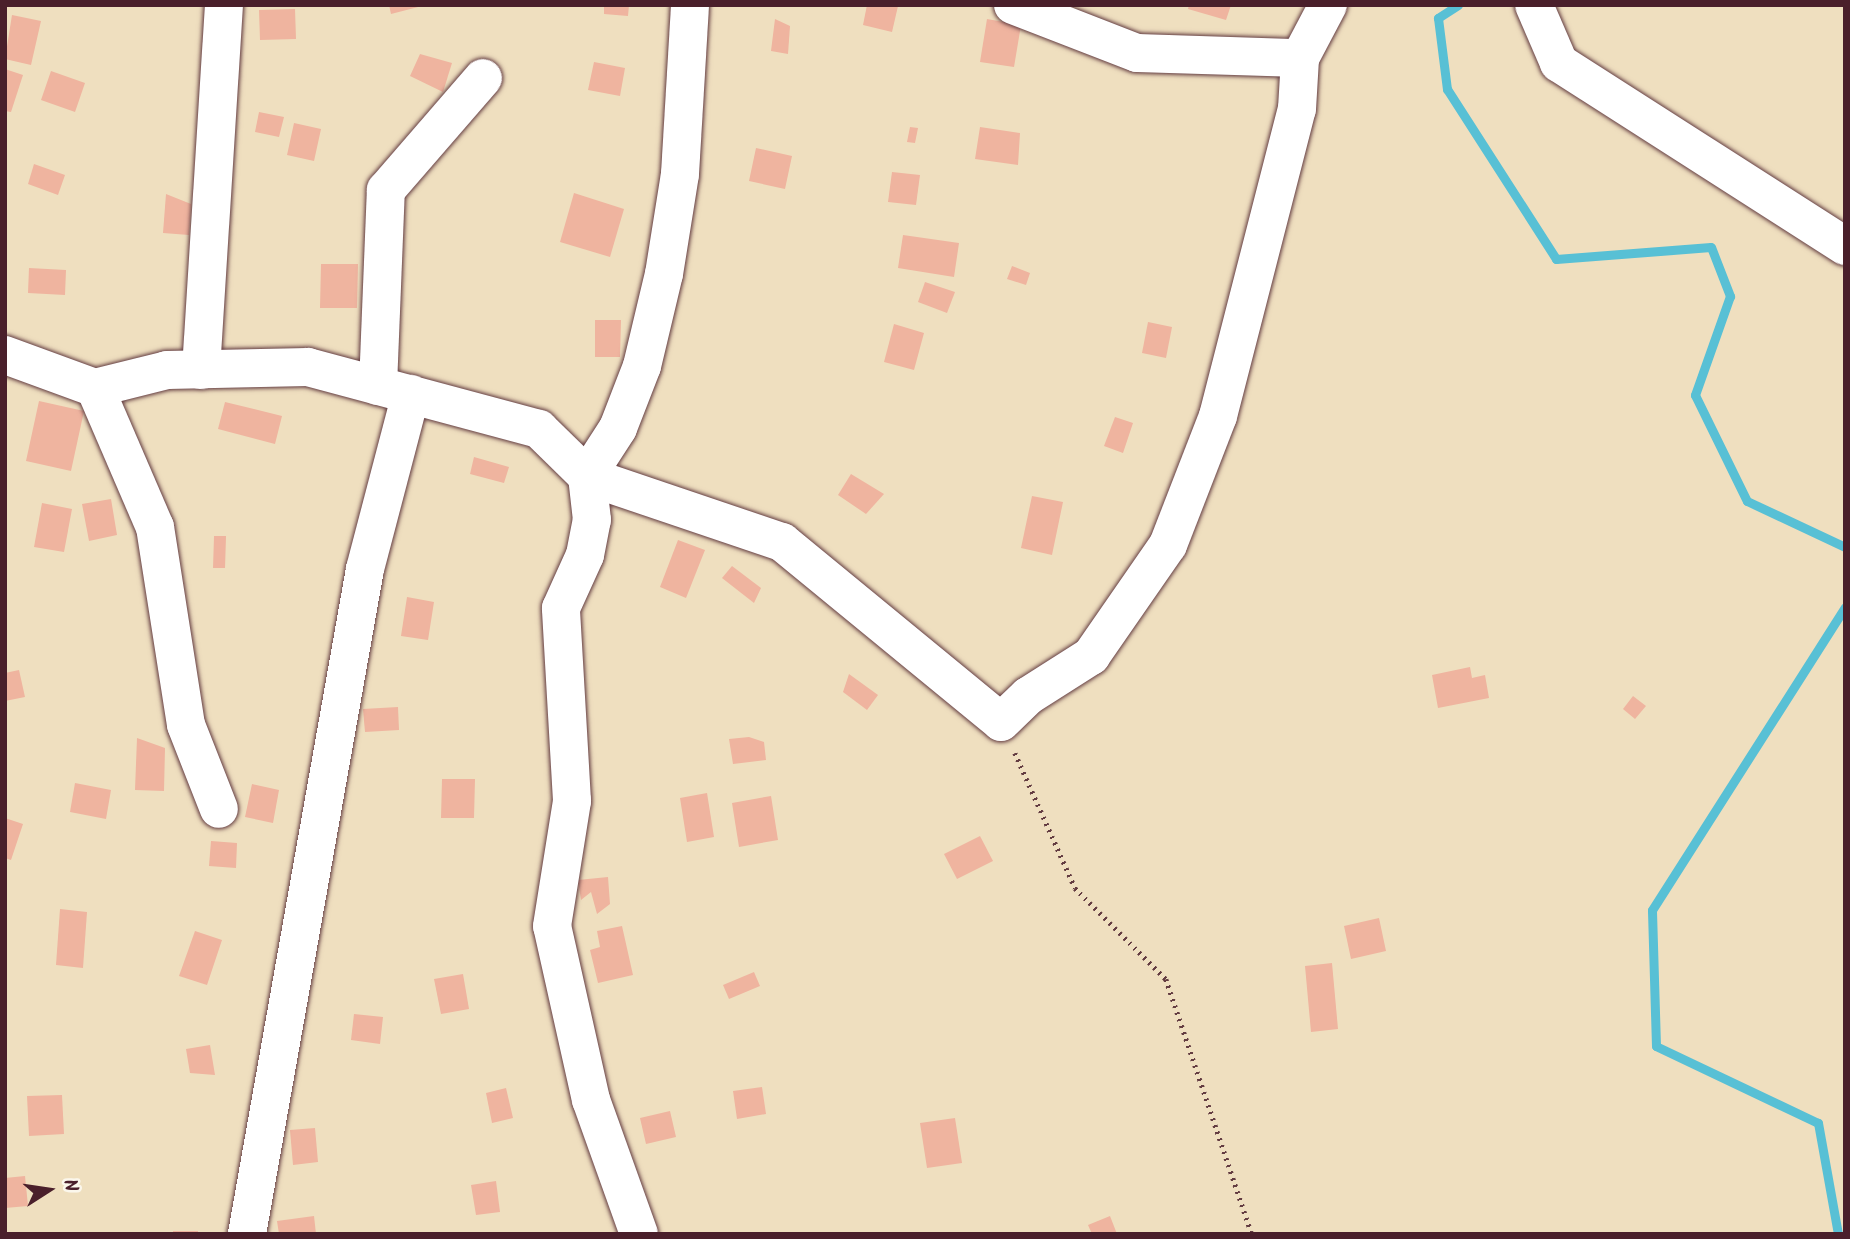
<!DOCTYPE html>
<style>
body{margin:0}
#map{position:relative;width:1850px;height:1239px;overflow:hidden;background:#efdfbf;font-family:Kalam,sans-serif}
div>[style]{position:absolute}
.stream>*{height:9px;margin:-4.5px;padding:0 4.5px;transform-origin:4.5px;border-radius:4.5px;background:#58c0d5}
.building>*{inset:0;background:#efb49f}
.path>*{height:4.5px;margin-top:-2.25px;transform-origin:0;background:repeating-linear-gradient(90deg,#633c41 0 2px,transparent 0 7px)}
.roads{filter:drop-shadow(0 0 2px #633c41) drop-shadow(0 0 2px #633c41)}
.minor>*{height:38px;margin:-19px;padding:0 19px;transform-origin:19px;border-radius:19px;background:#fff}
span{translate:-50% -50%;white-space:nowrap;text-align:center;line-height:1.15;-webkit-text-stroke:5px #fbf7ec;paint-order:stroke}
.frame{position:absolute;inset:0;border:7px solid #4a1f2b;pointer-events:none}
.north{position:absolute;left:14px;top:1155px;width:70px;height:70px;-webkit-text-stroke:5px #fbf7ec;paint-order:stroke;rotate:78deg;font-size:19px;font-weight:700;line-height:28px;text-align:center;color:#4a1f2b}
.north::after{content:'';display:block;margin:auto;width:24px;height:32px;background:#4a1f2b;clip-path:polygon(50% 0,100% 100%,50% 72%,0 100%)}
</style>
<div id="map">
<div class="stream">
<i style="left:1458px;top:5px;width:24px;rotate:147deg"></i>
<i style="left:1438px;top:18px;width:72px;rotate:82.8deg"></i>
<i style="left:1447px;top:89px;width:202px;rotate:57.3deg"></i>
<i style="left:1556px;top:259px;width:155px;rotate:-4.4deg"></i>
<i style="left:1711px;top:247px;width:53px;rotate:68.8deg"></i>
<i style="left:1730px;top:296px;width:105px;rotate:109.5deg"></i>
<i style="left:1695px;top:395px;width:118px;rotate:63.9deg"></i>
<i style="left:1747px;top:501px;width:108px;rotate:25.1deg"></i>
<i style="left:1838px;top:1234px;width:113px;rotate:-100.2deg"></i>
<i style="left:1818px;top:1123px;width:179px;rotate:-154.6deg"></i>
<i style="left:1656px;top:1046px;width:136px;rotate:-91.7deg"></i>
<i style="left:1652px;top:910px;width:359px;rotate:-57.5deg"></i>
</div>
<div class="building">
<i style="clip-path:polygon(389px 5px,422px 5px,422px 6px,391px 14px)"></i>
<i style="clip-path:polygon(604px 5px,629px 5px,628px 16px,604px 14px)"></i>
<i style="clip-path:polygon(867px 5px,898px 6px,892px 32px,863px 25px)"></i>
<i style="clip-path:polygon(1189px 5px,1231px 5px,1226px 20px,1188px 9px)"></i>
<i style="clip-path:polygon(295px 9px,296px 39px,260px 40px,259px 10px)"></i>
<i style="clip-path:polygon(12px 15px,41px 21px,31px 65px,5px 59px)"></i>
<i style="clip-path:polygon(775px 19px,790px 26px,788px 54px,771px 51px)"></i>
<i style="clip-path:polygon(987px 19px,1021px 25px,1014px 67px,980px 62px)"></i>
<i style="clip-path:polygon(420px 54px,452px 63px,443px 92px,410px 76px)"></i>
<i style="clip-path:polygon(594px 62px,625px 68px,620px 96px,588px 90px)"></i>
<i style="clip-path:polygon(5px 69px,23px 75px,11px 112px,5px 111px)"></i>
<i style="clip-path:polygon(51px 71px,85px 83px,75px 112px,41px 100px)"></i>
<i style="clip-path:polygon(259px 112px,284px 117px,279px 137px,255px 132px)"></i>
<i style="clip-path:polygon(294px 123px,321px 129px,314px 161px,287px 155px)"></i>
<i style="clip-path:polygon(910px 127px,918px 128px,915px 143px,907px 142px)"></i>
<i style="clip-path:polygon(980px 127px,1020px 133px,1018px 165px,975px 159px)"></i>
<i style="clip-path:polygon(756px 148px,792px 156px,785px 189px,749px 181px)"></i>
<i style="clip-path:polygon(34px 164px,65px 175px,58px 195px,28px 184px)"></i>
<i style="clip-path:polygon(892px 172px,920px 175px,916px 205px,888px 202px)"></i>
<i style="clip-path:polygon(574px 193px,624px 209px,610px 257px,560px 242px)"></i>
<i style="clip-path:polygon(166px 194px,191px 204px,189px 235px,163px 233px)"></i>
<i style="clip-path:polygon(903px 235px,959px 243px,954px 277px,898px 268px)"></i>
<i style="clip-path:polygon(321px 264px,358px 264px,357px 308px,320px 308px)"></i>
<i style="clip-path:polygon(1012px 266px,1030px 273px,1026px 285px,1007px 279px)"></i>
<i style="clip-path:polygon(29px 268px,66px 270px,65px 295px,28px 293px)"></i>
<i style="clip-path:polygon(925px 282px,955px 292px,947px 313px,918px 302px)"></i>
<i style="clip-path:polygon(595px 320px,621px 320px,620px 357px,595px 357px)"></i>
<i style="clip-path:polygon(1148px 322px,1172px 327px,1166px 358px,1142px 353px)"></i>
<i style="clip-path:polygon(894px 324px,924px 333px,914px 370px,884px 362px)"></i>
<i style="clip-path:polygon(39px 401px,84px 411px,71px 471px,26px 461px)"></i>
<i style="clip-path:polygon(225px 402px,282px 416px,275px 444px,218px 429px)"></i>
<i style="clip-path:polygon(1115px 417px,1133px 423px,1123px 453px,1104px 446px)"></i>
<i style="clip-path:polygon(474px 457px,509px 467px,504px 483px,470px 474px)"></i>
<i style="clip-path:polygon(851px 474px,884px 494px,866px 514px,838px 495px)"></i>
<i style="clip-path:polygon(1032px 496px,1063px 502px,1052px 555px,1021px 548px)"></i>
<i style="clip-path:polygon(111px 499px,117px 535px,89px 541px,82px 504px)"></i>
<i style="clip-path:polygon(42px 503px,72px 509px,64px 552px,34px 547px)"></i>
<i style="clip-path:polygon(214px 536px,226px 536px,225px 568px,213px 568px)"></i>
<i style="clip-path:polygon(678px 540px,705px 550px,686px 598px,660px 587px)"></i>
<i style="clip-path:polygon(732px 566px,761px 588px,754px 603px,722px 578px)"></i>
<i style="clip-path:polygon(407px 597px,434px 602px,428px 640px,401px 636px)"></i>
<i style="clip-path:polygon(1470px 667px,1472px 678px,1485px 675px,1489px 698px,1438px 708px,1432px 675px)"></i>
<i style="clip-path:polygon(19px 670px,25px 697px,5px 701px,5px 673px)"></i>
<i style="clip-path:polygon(849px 674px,878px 695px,867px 710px,843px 692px)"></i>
<i style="clip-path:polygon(1633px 696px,1646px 706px,1635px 719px,1623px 709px)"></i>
<i style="clip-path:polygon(398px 707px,399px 730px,365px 732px,363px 709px)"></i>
<i style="clip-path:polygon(749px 737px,764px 742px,766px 760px,733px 764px,729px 739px)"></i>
<i style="clip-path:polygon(137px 738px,165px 748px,164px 791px,135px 790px)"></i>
<i style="clip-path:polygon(442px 779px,475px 779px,474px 818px,441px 818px)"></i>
<i style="clip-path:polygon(75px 783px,111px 790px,106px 819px,70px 812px)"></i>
<i style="clip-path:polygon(252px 784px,279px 790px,273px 823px,245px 817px)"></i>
<i style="clip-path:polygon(707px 793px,714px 837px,687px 842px,680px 798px)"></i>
<i style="clip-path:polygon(771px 796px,778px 840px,739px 847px,732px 803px)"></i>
<i style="clip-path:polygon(5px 818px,23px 824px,11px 860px,5px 858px)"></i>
<i style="clip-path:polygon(980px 836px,993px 861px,957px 879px,944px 854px)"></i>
<i style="clip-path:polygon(211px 841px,237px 843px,236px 868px,209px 866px)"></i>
<i style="clip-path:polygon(608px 877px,610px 904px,597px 914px,591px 892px,581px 900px,578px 880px)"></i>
<i style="clip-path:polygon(60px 909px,87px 912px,83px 968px,56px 965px)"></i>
<i style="clip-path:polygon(1379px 918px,1386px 951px,1351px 959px,1344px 926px)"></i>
<i style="clip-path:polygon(622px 926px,633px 975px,598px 983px,590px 950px,600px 947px,597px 931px)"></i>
<i style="clip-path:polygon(195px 931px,222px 940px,207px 985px,179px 976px)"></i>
<i style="clip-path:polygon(1332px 963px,1338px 1029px,1311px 1032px,1305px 966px)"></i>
<i style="clip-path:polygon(754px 972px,760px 986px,729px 999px,723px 985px)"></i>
<i style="clip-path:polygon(463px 974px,469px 1009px,441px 1014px,434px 979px)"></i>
<i style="clip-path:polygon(354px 1014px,383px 1017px,380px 1044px,351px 1040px)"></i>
<i style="clip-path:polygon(210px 1045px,215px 1075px,190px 1073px,186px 1049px)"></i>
<i style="clip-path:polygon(762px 1087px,766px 1114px,737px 1119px,733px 1091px)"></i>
<i style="clip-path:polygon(506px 1088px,513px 1118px,492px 1123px,486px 1093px)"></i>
<i style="clip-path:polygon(62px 1095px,64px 1134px,29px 1136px,27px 1096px)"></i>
<i style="clip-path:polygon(670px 1111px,676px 1137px,646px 1144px,640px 1118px)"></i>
<i style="clip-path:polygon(955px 1118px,962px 1163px,927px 1168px,920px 1123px)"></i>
<i style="clip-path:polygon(315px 1128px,318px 1162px,293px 1165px,290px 1130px)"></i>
<i style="clip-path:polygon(25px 1176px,28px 1206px,5px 1208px,5px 1178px)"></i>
<i style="clip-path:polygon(496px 1181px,500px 1212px,476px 1215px,471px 1185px)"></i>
<i style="clip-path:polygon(314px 1216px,316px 1234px,279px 1234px,277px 1221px)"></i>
<i style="clip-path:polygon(1110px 1216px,1117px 1234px,1092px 1234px,1088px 1225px)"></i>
<i style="clip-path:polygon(173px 1231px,198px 1231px,198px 1234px,173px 1234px)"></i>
</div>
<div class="path">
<i style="left:1015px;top:753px;width:148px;rotate:66deg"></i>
<i style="left:1075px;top:888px;width:129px;rotate:45deg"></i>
<i style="left:1166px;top:979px;width:269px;rotate:71.4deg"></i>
</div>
<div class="roads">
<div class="minor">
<i style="left:1013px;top:5px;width:133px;rotate:21.2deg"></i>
<i style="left:1137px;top:53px;width:163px;rotate:1.8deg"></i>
<i style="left:1534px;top:5px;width:63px;rotate:66.7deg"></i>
<i style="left:1559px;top:63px;width:340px;rotate:32.6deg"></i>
<i style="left:5px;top:355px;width:96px;rotate:20.1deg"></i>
<i style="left:95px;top:388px;width:74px;rotate:-14deg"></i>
<i style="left:167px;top:370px;width:141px;rotate:-1.2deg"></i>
<i style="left:308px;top:367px;width:239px;rotate:15deg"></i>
<i style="left:539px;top:429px;width:67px;rotate:44.4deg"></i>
<i style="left:587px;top:476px;width:206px;rotate:18.7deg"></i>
<i style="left:782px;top:542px;width:283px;rotate:39.4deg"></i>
<i style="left:1001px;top:722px;width:37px;rotate:-44deg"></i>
<i style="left:1028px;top:696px;width:75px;rotate:-32.4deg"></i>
<i style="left:1091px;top:656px;width:135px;rotate:-55.3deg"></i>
<i style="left:1168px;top:545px;width:138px;rotate:-68.8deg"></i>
<i style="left:1218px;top:416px;width:317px;rotate:-75.6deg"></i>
<i style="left:1297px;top:109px;width:51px;rotate:-86.6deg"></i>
<i style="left:1300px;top:58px;width:60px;rotate:-62.2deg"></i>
<i style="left:201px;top:370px;width:366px;rotate:-86.4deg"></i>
<i style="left:378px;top:386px;width:196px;rotate:-87.7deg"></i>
<i style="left:386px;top:190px;width:148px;rotate:-49.1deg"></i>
<i style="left:95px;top:388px;width:151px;rotate:66.7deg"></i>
<i style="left:155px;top:527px;width:200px;rotate:81.1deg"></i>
<i style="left:186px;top:725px;width:90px;rotate:68.6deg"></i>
<i style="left:247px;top:1234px;width:675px;rotate:-79.94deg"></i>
<i style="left:365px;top:569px;width:181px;rotate:-75.3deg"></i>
<i style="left:639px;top:1234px;width:142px;rotate:-109.7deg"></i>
<i style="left:591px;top:1100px;width:178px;rotate:-102.6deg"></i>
<i style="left:552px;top:926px;width:127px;rotate:-80.9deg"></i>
<i style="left:572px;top:801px;width:193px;rotate:-93.3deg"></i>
<i style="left:561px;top:608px;width:58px;rotate:-65.6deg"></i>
<i style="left:585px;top:555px;width:36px;rotate:-79deg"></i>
<i style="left:592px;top:520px;width:44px;rotate:-96.5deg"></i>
<i style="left:587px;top:476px;width:57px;rotate:-57.1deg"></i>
<i style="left:618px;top:428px;width:66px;rotate:-68.8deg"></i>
<i style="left:642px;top:366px;width:95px;rotate:-76.6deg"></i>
<i style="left:664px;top:274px;width:101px;rotate:-80.9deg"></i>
<i style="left:680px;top:174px;width:169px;rotate:-86.6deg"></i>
</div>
</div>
<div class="frame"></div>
<div class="north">N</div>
</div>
